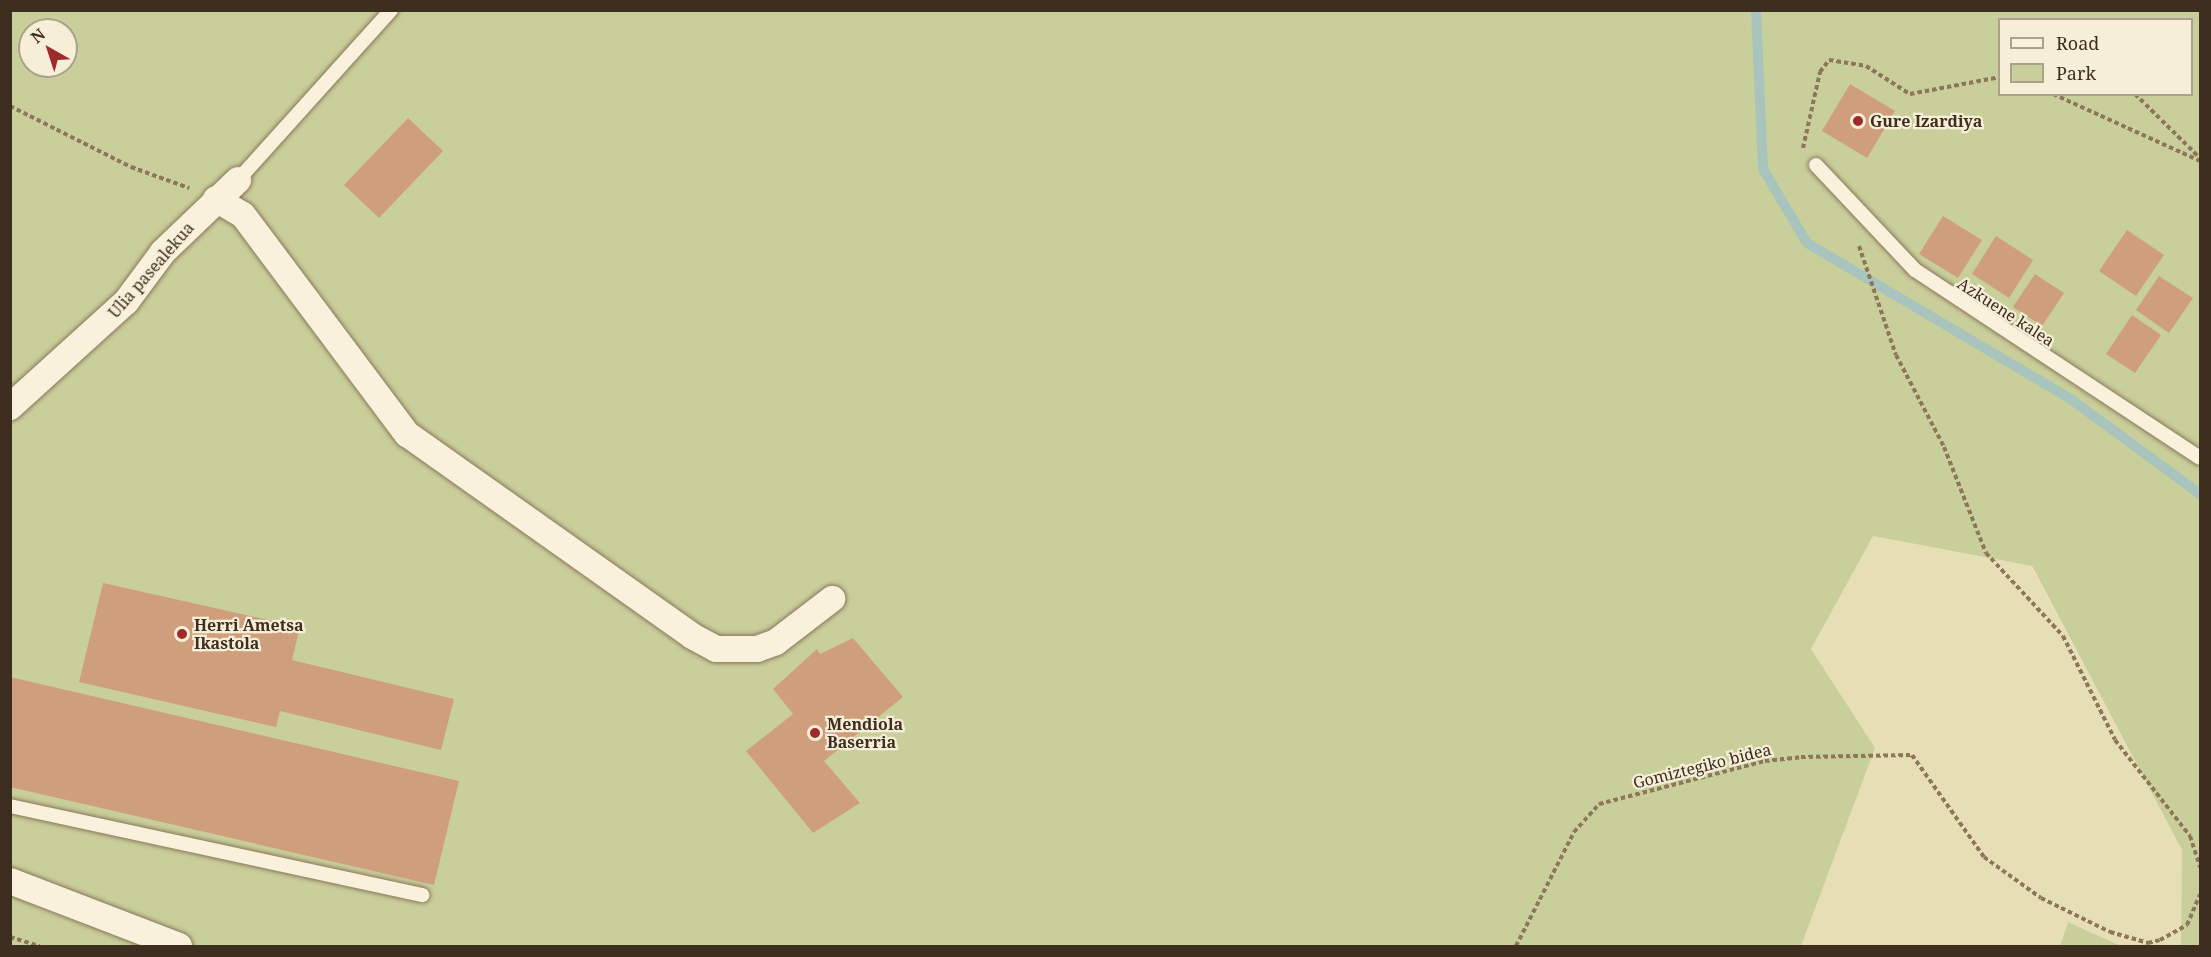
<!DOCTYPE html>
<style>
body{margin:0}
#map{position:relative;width:2211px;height:957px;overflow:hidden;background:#f0e4c8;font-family:"Noto Serif",serif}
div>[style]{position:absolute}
.farmland>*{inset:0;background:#e6deb5}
.green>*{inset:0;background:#c9cf9b}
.stream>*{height:10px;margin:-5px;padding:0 5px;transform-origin:5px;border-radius:5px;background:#a9c4bc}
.building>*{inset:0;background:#cf9f7d}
.path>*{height:4px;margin-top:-2px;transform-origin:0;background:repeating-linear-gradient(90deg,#8d765c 0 4.5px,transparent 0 7.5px)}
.roads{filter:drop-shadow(0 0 2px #8d765c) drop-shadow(0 0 2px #8d765c)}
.lane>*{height:14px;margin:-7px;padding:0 7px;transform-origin:7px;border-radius:7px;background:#faf1dc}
.street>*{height:26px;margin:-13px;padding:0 13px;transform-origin:13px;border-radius:13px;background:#faf1dc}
.dots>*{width:16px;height:16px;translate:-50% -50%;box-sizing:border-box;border:3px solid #f7eed8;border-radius:50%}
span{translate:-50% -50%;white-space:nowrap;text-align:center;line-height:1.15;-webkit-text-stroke:4.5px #f7eed8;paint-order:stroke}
.poi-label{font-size:16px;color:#3d2e20;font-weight:700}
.left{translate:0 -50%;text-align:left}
.street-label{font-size:16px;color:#3d2e20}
.frame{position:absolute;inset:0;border:12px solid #3d2e20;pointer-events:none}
.legend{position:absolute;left:1998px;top:18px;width:195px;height:78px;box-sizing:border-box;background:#f7eed8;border:2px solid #ada18e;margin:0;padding:8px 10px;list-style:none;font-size:18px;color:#3d2e20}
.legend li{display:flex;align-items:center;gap:12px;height:30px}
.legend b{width:30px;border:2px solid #ada18e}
.north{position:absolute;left:18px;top:18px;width:60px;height:60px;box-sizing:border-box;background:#f7eed8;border:2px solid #ada18e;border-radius:50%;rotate:321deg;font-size:16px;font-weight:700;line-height:24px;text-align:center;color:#3d2e20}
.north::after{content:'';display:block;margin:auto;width:21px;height:27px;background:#9e2a2b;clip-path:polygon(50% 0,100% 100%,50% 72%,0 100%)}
</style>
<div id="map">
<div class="farmland">
<i style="clip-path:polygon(1872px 536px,2031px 566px,2182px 850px,2181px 946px,2121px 946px,2068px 922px,2060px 946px,1801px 946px,1874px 748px,1811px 649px)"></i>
</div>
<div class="green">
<i style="clip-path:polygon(evenodd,10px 11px,2200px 11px,2200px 946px,2181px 946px,2182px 850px,2032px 566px,1873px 536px,1811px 649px,1875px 748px,1801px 946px,11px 946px,10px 11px,2000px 20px,2192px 20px,2192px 94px,2000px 94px,2000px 20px,10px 11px,30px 30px,66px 30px,66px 66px,30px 66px,30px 30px)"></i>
<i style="clip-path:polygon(2068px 922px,2121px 946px,2060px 946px)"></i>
</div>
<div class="stream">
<i style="left:1756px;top:10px;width:159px;rotate:87.5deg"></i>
<i style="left:1763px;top:169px;width:86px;rotate:59.3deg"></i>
<i style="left:1807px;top:243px;width:308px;rotate:30.6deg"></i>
<i style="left:2072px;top:400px;width:159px;rotate:36.3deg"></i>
</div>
<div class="building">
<i style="clip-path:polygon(1850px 84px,1895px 111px,1867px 158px,1822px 131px)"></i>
<i style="clip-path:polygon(408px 118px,443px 151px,379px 218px,344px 185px)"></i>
<i style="clip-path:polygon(1943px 216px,1982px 240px,1958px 278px,1919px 254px)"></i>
<i style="clip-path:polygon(2127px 230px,2164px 255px,2136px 296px,2099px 271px)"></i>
<i style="clip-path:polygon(1996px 236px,2033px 260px,2009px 298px,1972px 274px)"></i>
<i style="clip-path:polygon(2035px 274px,2064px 293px,2042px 326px,2013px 307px)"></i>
<i style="clip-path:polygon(2159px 276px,2193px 298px,2169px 333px,2136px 310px)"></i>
<i style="clip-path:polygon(2132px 315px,2161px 335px,2135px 373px,2106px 354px)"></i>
<i style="clip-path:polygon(103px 583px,300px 627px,292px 660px,454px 699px,441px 750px,280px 711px,276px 727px,79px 682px)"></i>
<i style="clip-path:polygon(853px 638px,903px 697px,824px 761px,860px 803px,813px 833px,746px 751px,793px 714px,773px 689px,817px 649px,820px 654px)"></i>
<i style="clip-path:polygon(10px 677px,459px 781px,434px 885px,10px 787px)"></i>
</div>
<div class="path">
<i style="left:2053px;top:94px;width:162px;rotate:24.5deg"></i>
<i style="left:2135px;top:94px;width:91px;rotate:44.6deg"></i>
<i style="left:10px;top:106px;width:136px;rotate:26.8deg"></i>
<i style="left:131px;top:167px;width:62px;rotate:19.9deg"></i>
<i style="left:1803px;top:148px;width:78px;rotate:-77.4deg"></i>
<i style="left:1820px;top:72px;width:15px;rotate:-53deg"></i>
<i style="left:1829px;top:60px;width:37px;rotate:9deg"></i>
<i style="left:1866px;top:66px;width:52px;rotate:32.5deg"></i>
<i style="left:1910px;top:94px;width:92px;rotate:-10.7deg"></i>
<i style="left:1859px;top:246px;width:115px;rotate:71.3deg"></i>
<i style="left:1896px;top:355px;width:104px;rotate:62.4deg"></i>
<i style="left:1944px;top:447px;width:114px;rotate:68.4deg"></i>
<i style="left:1986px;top:553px;width:113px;rotate:47.1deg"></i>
<i style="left:2063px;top:636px;width:116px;rotate:63.4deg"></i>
<i style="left:2115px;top:740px;width:122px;rotate:52deg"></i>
<i style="left:2190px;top:836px;width:33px;rotate:72deg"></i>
<i style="left:10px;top:937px;width:31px;rotate:17deg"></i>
<i style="left:1516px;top:946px;width:128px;rotate:-63deg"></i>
<i style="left:1574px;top:832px;width:38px;rotate:-48deg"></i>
<i style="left:1599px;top:804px;width:171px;rotate:-14.5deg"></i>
<i style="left:1765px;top:761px;width:36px;rotate:-6deg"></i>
<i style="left:1801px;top:757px;width:111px;rotate:-1deg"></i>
<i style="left:1912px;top:755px;width:125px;rotate:54.8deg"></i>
<i style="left:1984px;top:857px;width:70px;rotate:35.7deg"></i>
<i style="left:2041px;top:898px;width:77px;rotate:26.2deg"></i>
<i style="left:2110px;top:932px;width:40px;rotate:16deg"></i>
<i style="left:2148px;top:943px;width:12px;rotate:-14deg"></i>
<i style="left:2160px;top:940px;width:31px;rotate:-29deg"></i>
<i style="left:2187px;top:925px;width:33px;rotate:-67deg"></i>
</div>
<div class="roads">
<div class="lane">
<i style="left:1816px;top:165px;width:144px;rotate:46.7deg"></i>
<i style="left:1915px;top:270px;width:341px;rotate:33.4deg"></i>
<i style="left:238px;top:180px;width:229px;rotate:-48deg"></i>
<i style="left:10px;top:806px;width:422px;rotate:12.2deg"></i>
</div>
<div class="street">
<i style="left:216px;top:199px;width:31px;rotate:31deg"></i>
<i style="left:243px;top:215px;width:274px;rotate:53.2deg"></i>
<i style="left:407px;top:434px;width:349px;rotate:35.3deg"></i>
<i style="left:692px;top:636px;width:27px;rotate:28deg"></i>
<i style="left:716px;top:649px;width:41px"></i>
<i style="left:757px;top:649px;width:20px;rotate:-20deg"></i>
<i style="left:776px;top:642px;width:71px;rotate:-37.5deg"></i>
<i style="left:10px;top:407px;width:156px;rotate:-42.2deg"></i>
<i style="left:126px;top:302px;width:62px;rotate:-53.5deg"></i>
<i style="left:163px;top:252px;width:104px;rotate:-43.8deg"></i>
<i style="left:10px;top:881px;width:181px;rotate:21deg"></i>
</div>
</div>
<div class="dots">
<i style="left:1858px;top:121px;background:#9e2a2b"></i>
<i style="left:182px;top:634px;background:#9e2a2b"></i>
<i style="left:815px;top:733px;background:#9e2a2b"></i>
</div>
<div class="poi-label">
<span class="left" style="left:1870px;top:121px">Gure Izardiya</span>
<span class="left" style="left:194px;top:634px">Herri Ametsa<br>Ikastola</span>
<span class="left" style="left:827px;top:733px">Mendiola<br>Baserria</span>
</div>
<div class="street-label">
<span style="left:151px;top:270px;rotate:-49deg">Ulia pasealekua</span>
<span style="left:2006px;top:312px;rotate:33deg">Azkuene kalea</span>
<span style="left:1702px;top:766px;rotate:-14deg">Gomiztegiko bidea</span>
</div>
<div class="frame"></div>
<ul class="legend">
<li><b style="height:8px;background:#faf1dc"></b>Road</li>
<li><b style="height:16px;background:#c9cf9b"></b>Park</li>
</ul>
<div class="north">N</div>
</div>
